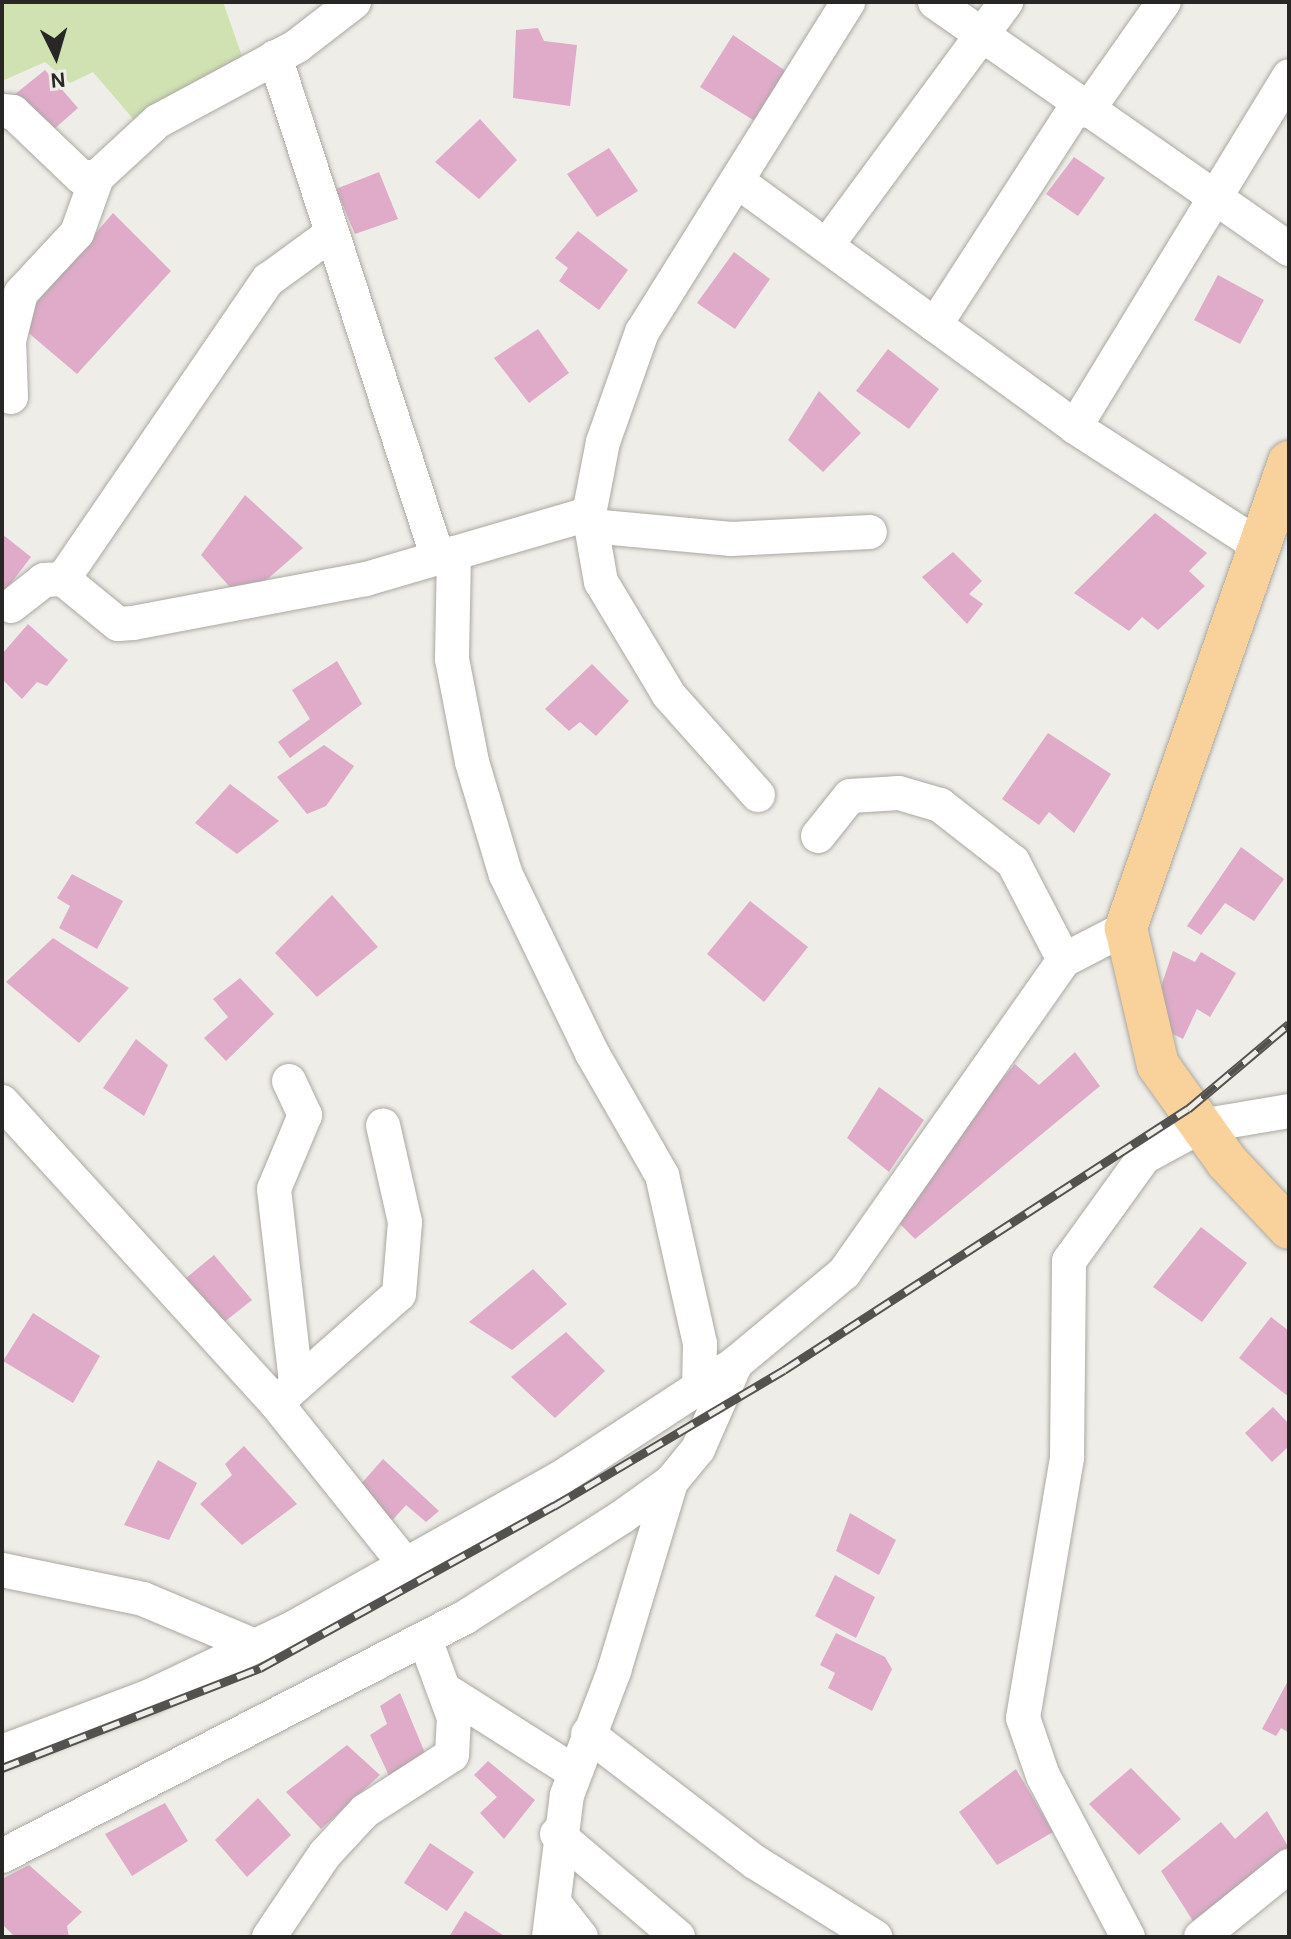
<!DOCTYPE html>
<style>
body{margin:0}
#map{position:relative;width:1291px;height:1939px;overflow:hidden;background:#efede7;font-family:Karla,sans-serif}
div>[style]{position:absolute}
.green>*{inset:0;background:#d0e1b2}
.building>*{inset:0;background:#dfabc9}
.roads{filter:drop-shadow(0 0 2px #aaa8a2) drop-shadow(0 0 2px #aaa8a2)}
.minor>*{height:34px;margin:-17px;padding:0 17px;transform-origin:17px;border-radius:17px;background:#fff}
.major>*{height:42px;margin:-21px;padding:0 21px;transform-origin:21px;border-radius:21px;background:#f9d19a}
.rail>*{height:9px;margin-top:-4.5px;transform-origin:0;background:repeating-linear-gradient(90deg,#efede7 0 18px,#53524f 0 36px);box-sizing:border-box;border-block:2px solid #53524f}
span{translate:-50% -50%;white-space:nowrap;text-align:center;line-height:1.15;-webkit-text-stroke:6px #efede7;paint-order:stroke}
.frame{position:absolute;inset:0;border:4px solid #282725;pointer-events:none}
.north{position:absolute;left:16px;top:16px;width:80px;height:80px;-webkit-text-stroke:6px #efede7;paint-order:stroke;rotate:175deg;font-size:22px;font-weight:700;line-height:32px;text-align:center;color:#282725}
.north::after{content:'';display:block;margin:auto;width:28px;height:36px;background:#282725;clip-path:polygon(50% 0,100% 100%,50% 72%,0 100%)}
</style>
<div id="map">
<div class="green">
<i style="clip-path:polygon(2px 2px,223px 2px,243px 59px,134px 120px,93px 72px,70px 83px,45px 62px,2px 81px)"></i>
</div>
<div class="building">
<i style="clip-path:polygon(538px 28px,544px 41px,577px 45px,570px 106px,513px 98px,516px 30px)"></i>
<i style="clip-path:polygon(733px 35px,790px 74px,758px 123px,700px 87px)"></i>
<i style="clip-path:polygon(45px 70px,78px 108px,45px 137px,9px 99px)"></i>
<i style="clip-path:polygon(480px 119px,517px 160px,479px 199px,435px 162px)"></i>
<i style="clip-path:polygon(609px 148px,638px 191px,597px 217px,567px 174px)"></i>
<i style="clip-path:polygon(1074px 157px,1105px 178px,1078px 216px,1046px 194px)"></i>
<i style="clip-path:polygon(379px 172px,398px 219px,355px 234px,336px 189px)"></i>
<i style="clip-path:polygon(113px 213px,171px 271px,77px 374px,18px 324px)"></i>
<i style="clip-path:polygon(578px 231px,628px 270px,599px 310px,559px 281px,568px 268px,555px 258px)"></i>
<i style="clip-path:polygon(734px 252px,770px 279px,735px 329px,697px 303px)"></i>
<i style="clip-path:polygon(1218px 275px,1264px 300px,1240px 344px,1194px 320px)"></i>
<i style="clip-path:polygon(538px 329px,569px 373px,529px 403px,494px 358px)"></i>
<i style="clip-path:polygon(888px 349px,939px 389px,909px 429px,856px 391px)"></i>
<i style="clip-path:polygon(819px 391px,861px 433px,823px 472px,788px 440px)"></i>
<i style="clip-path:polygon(245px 495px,303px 548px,253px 592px,238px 596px,201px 555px)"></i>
<i style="clip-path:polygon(1155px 513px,1207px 553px,1189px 571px,1205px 586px,1158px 630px,1142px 617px,1129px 631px,1074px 593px)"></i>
<i style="clip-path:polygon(2px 534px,31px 557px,2px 595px)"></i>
<i style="clip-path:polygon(953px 552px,982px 581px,969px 594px,983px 604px,967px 624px,922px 577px)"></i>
<i style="clip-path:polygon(28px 624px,68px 660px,47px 686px,37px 682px,22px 699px,2px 679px,2px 654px)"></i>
<i style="clip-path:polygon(337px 661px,362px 704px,290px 758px,278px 742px,310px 719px,292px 690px)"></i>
<i style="clip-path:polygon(592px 664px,629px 701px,596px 736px,580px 722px,569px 731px,545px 709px)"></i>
<i style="clip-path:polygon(1048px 733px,1111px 774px,1074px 833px,1049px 812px,1039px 825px,1002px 799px)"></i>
<i style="clip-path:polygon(324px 745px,354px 766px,326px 806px,307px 814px,277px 777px)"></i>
<i style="clip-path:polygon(230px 784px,279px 821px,237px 854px,195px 823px)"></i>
<i style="clip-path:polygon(1241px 847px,1284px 879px,1254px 921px,1225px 903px,1201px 935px,1187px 926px)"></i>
<i style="clip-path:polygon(72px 874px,123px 901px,97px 949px,59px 928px,70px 906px,57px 898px)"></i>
<i style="clip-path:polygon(332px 895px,378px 947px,317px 997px,275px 953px)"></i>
<i style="clip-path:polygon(750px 901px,808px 947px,764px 1002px,707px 954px)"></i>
<i style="clip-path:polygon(53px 938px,129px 988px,79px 1043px,6px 982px)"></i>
<i style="clip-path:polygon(1173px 951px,1195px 962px,1201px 952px,1236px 973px,1210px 1017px,1197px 1009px,1183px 1039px,1149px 1022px)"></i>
<i style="clip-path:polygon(240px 978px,274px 1014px,226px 1061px,204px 1038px,228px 1017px,213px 999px)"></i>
<i style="clip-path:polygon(136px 1039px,168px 1065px,144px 1116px,103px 1088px)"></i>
<i style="clip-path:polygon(1075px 1052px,1100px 1086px,915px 1239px,898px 1222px,936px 1157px,1015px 1064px,1039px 1085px)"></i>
<i style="clip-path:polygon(879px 1087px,924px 1120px,889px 1172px,847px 1138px)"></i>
<i style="clip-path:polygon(1201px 1227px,1247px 1263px,1202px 1322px,1153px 1287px)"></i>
<i style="clip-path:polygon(214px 1255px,252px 1300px,218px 1327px,180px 1283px)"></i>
<i style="clip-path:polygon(533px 1269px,567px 1304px,512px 1350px,469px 1322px)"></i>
<i style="clip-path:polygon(33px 1313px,100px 1356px,73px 1403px,3px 1361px)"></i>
<i style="clip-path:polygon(1271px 1317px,1289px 1331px,1289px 1397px,1239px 1358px)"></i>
<i style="clip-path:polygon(566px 1332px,605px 1371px,555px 1418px,511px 1377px)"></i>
<i style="clip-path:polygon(1273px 1407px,1289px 1424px,1289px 1446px,1272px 1462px,1245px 1433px)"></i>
<i style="clip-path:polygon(244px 1446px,297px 1504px,242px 1545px,200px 1504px,232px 1475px,225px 1464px)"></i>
<i style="clip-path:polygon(383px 1459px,439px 1511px,426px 1522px,406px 1505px,389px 1524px,353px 1493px)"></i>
<i style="clip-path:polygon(158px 1460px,197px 1483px,169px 1540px,124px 1525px)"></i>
<i style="clip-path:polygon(850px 1513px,896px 1540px,879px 1575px,836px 1551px)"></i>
<i style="clip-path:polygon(835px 1575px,875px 1597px,856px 1638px,815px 1616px)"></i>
<i style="clip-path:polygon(836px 1633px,885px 1657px,892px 1669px,872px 1711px,828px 1688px,835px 1673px,820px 1665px)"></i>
<i style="clip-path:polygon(1289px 1679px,1289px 1733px,1281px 1728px,1276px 1736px,1262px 1729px)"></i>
<i style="clip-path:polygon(400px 1693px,430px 1765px,391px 1780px,370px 1735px,387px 1724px,380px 1706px)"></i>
<i style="clip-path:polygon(347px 1745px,380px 1775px,321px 1829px,286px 1792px)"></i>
<i style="clip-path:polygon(488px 1761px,535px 1800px,504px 1839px,480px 1813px,497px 1797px,474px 1775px)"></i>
<i style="clip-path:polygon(1131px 1768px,1181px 1819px,1139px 1855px,1089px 1804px)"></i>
<i style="clip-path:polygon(1016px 1769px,1053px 1832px,997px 1865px,959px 1812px)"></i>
<i style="clip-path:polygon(258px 1798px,291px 1835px,247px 1877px,215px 1840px)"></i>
<i style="clip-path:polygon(165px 1803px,188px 1841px,132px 1876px,105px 1834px)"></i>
<i style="clip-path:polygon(1267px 1811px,1289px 1848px,1193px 1921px,1161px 1871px,1221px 1822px,1235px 1839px)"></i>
<i style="clip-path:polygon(430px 1843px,474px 1872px,447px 1911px,404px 1883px)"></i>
<i style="clip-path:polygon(29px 1865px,82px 1912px,67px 1926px,69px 1937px,14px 1936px,2px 1924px,2px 1879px)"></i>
<i style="clip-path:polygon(465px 1911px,506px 1937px,449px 1937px)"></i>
</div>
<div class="roads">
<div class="minor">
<i style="left:935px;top:2px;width:432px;rotate:34.9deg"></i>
<i style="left:275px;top:57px;width:527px;rotate:71.98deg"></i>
<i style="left:2px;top:111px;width:11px;rotate:5deg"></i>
<i style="left:13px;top:112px;width:94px;rotate:43.7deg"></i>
<i style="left:81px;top:177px;width:16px"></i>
<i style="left:97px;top:177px;width:83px;rotate:-42.6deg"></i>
<i style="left:158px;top:121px;width:158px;rotate:-28.3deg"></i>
<i style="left:297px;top:46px;width:72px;rotate:-37.7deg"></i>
<i style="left:1087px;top:111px;width:133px;rotate:-54.8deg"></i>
<i style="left:737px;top:181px;width:418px;rotate:36deg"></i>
<i style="left:1075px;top:427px;width:218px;rotate:32.8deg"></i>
<i style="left:827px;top:245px;width:302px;rotate:-53.6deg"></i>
<i style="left:935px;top:325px;width:263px;rotate:-57.1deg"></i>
<i style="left:11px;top:397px;width:56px;rotate:-92deg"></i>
<i style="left:9px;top:341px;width:49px;rotate:-76deg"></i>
<i style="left:21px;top:293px;width:82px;rotate:-47deg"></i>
<i style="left:77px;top:233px;width:59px;rotate:-70.3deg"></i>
<i style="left:1075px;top:427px;width:411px;rotate:-58.6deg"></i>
<i style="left:591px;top:526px;width:141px;rotate:5.3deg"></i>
<i style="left:731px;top:539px;width:139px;rotate:-2.9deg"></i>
<i style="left:454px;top:553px;width:106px;rotate:91.1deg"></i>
<i style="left:452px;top:659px;width:105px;rotate:79deg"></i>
<i style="left:472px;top:762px;width:118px;rotate:73.3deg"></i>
<i style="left:506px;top:875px;width:198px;rotate:64.2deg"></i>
<i style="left:592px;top:1053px;width:141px;rotate:60.2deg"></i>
<i style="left:662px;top:1175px;width:173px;rotate:77.3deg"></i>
<i style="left:700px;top:1344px;width:44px;rotate:91.3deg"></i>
<i style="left:63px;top:579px;width:363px;rotate:-55.6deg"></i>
<i style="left:268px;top:280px;width:78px;rotate:-36.1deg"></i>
<i style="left:11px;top:606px;width:42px;rotate:-38.2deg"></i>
<i style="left:44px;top:580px;width:19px;rotate:-3deg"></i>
<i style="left:63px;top:579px;width:71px;rotate:39.3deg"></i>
<i style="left:118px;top:624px;width:15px;rotate:-4deg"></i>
<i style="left:133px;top:623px;width:237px;rotate:-10.7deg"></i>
<i style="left:366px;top:579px;width:232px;rotate:-16.3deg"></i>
<i style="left:758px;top:795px;width:134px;rotate:-131.7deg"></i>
<i style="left:669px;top:695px;width:132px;rotate:-121deg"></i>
<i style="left:601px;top:582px;width:69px;rotate:-100deg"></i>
<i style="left:589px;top:514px;width:73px;rotate:-79deg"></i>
<i style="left:603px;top:442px;width:117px;rotate:-70.5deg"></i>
<i style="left:642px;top:332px;width:389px;rotate:-58deg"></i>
<i style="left:818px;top:836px;width:51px;rotate:-51.3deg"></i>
<i style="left:850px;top:796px;width:49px;rotate:-3.5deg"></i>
<i style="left:899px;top:793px;width:43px;rotate:16.3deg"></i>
<i style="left:940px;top:805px;width:93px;rotate:38deg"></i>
<i style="left:1013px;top:862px;width:110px;rotate:62.5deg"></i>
<i style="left:289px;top:1081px;width:38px;rotate:65deg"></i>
<i style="left:305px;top:1115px;width:80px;rotate:112.7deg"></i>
<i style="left:274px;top:1189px;width:194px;rotate:83.5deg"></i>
<i style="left:2px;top:1102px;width:407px;rotate:47.7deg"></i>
<i style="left:276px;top:1403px;width:208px;rotate:51.3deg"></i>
<i style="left:276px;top:1403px;width:164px;rotate:-41.5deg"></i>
<i style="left:399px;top:1294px;width:72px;rotate:-85.2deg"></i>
<i style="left:405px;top:1222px;width:99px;rotate:-102.8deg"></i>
<i style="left:2px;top:1570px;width:144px;rotate:11.6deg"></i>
<i style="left:143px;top:1599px;width:121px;rotate:22.8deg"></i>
<i style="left:445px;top:1690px;width:153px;rotate:32.4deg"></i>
<i style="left:588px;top:1734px;width:210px;rotate:37.5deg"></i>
<i style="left:755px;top:1862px;width:142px;rotate:32deg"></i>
<i style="left:2px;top:1752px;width:158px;rotate:-20.7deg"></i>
<i style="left:150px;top:1696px;width:158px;rotate:-25.4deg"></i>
<i style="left:293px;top:1628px;width:305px;rotate:-29.3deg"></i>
<i style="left:559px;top:1479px;width:212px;rotate:-33.2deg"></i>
<i style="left:736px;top:1363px;width:141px;rotate:-39.8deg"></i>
<i style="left:844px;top:1273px;width:383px;rotate:-54.9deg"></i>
<i style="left:1064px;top:960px;width:70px;rotate:-27.3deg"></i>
<i style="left:557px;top:1834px;width:159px;rotate:40.4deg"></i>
<i style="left:2px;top:1856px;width:520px;rotate:-27.26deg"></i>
<i style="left:464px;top:1618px;width:188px;rotate:-32.6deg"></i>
<i style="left:622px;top:1517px;width:60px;rotate:-35.5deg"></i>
<i style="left:671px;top:1482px;width:43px;rotate:-50.7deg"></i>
<i style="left:698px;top:1449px;width:94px;rotate:-66.2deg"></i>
<i style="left:555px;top:1904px;width:42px;rotate:51.8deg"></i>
<i style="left:269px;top:1937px;width:100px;rotate:-56deg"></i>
<i style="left:325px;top:1854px;width:59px;rotate:-47.1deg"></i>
<i style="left:365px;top:1811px;width:103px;rotate:-32.8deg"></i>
<i style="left:452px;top:1755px;width:37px;rotate:-87deg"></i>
<i style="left:454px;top:1718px;width:84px;rotate:-110.2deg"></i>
<i style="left:549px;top:1937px;width:143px;rotate:-82.8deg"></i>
<i style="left:567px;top:1795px;width:133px;rotate:-69.2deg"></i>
<i style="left:614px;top:1671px;width:197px;rotate:-73.2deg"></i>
<i style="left:1128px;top:1937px;width:182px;rotate:-117.8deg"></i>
<i style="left:1043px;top:1776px;width:61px;rotate:-109deg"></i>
<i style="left:1023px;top:1718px;width:265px;rotate:-80.4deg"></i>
<i style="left:1067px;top:1457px;width:196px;rotate:-89.4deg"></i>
<i style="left:1069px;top:1261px;width:128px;rotate:-54.2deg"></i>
<i style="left:1144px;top:1157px;width:65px;rotate:-28.5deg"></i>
<i style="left:1201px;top:1126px;width:89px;rotate:-9.7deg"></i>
<i style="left:1201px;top:1937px;width:113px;rotate:-38.9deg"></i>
</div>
<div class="major">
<i style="left:1289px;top:462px;width:494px;rotate:109.3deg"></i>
<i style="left:1126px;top:928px;width:141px;rotate:76.9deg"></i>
<i style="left:1158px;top:1065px;width:120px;rotate:54.5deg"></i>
<i style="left:1228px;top:1163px;width:89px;rotate:46.8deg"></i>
</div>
</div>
<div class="rail">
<i style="left:2px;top:1768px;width:277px;rotate:-21.2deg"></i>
<i style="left:260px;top:1668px;width:336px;rotate:-28.9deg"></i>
<i style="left:554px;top:1506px;width:267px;rotate:-30.6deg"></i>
<i style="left:784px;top:1370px;width:481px;rotate:-32.9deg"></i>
<i style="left:1188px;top:1109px;width:132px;rotate:-40.1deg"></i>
</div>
<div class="frame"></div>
<div class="north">N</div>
</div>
